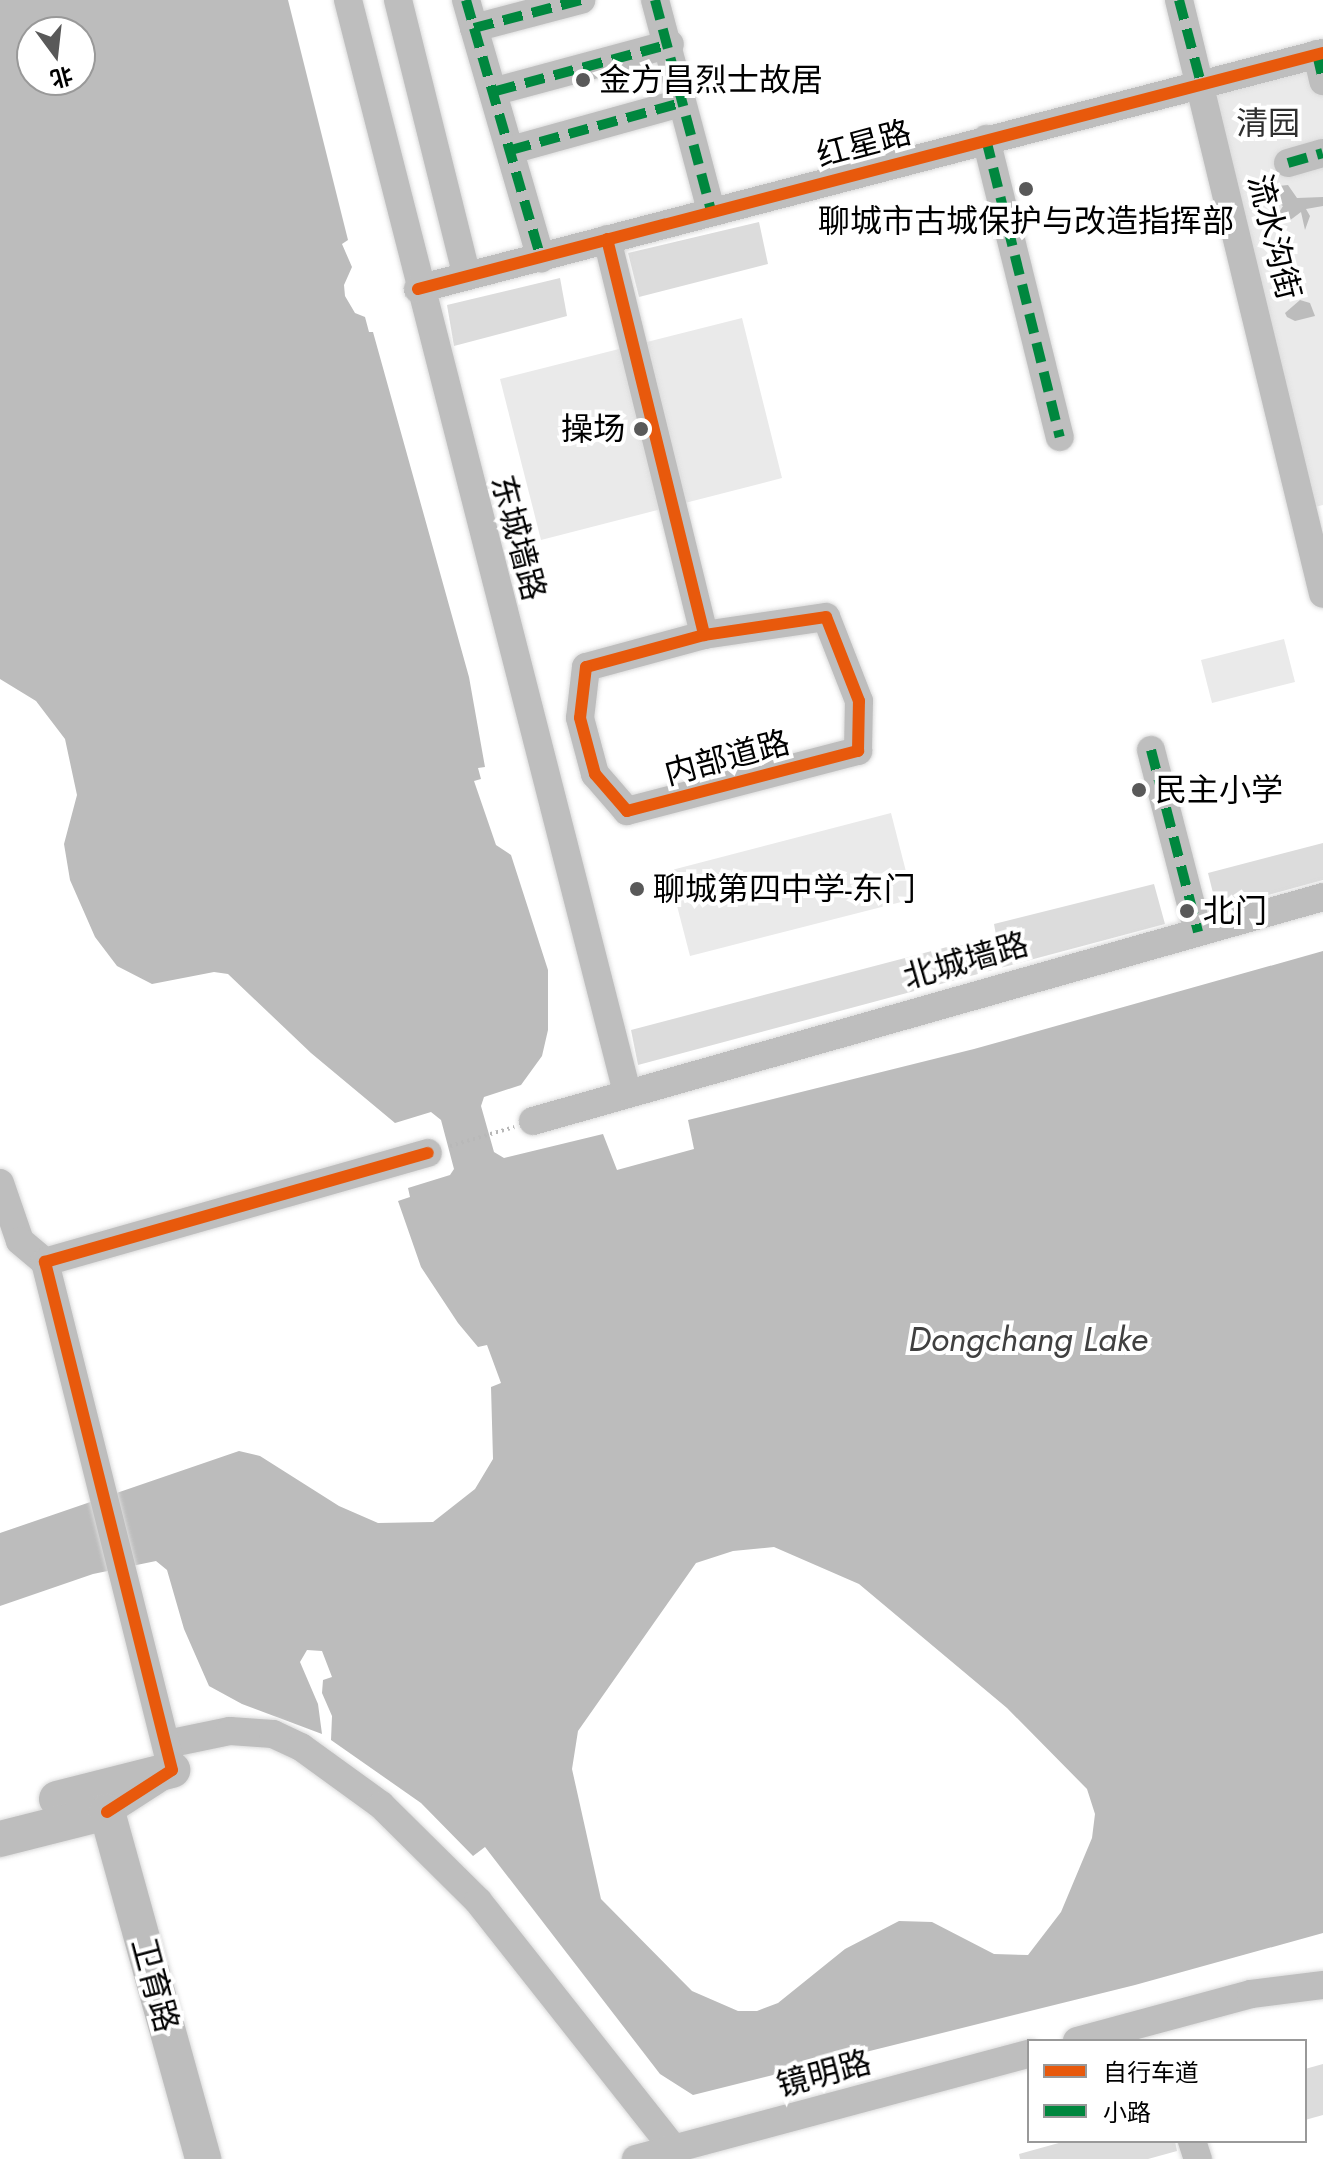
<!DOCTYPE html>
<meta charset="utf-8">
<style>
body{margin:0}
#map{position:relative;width:1323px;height:2159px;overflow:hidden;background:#fff;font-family:Jost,"Noto Sans SC",sans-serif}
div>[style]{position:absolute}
.green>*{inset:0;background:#eaeaea}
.water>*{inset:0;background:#bcbcbc}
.building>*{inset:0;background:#dcdcdc}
.path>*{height:4px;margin-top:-2px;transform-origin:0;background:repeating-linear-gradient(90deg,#b8b8b8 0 2px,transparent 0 6px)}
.roads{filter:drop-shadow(0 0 2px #dbdbdb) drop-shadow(0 0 2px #dbdbdb)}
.minor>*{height:28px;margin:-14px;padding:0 14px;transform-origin:14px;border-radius:14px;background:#bebebe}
.major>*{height:36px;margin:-18px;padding:0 18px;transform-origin:18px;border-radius:18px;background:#bdbdbd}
.quiet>*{height:10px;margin-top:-5px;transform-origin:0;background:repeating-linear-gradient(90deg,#00873e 0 20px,transparent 0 30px)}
.cycleway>*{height:12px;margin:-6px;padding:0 6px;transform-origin:6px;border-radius:6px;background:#e8590c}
.dots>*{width:22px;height:22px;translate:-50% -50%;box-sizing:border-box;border:4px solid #fff;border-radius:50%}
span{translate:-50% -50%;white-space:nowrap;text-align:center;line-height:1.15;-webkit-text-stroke:8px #fff;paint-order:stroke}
.poi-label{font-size:32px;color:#000}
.left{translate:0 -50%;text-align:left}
.right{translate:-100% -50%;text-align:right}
.park-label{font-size:32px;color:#2f2f2f}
.street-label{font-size:32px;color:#000}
.water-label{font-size:34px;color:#404040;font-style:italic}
.legend{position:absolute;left:1027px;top:2039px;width:280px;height:104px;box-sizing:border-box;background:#fff;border:2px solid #999;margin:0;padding:10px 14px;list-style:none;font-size:24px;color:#000}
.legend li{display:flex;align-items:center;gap:16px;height:40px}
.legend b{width:40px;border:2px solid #999}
.north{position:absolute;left:16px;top:16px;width:80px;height:80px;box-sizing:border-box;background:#fff;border:2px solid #999;border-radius:50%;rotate:165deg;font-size:22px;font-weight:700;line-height:32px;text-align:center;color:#000}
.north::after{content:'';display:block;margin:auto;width:28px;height:36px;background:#595959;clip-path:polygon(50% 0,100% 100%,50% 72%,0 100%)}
</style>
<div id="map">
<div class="green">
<i style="clip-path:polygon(1323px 53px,1323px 505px,1306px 509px,1201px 83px)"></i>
<i style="clip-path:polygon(742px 318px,782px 478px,541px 540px,500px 379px)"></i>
<i style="clip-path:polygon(1284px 639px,1295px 682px,1212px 703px,1201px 660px)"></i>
<i style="clip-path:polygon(891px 813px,913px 899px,690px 956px,668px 871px)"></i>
</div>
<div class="water">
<i style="clip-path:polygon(evenodd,0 0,288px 0,348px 240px,342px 244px,352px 267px,344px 285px,345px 296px,355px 313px,365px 317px,369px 332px,373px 332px,469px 677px,485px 767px,478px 768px,481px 779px,474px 781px,496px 845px,511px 855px,548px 970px,548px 1030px,542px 1056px,521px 1085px,484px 1097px,481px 1106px,494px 1152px,504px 1158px,603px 1134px,617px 1170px,694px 1149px,688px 1120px,974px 1049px,1323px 951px,1323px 1933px,1135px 1985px,693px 2095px,660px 2074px,485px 1847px,473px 1856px,421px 1803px,331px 1740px,332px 1716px,322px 1693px,323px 1680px,332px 1677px,322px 1651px,307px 1650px,300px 1662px,318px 1704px,322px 1734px,242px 1704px,209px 1686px,184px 1629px,167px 1570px,156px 1561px,93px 1574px,0 1606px,0 1533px,239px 1451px,260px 1456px,339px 1506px,378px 1523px,433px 1522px,475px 1489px,493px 1459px,491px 1387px,501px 1383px,487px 1345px,478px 1347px,458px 1323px,421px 1267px,398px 1201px,410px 1197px,408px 1188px,450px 1175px,454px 1169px,441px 1120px,431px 1112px,395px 1123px,311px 1053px,228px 974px,214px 972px,152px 984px,117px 966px,95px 937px,70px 880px,64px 844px,77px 795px,65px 739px,36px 701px,0 679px,0 0,32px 32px,80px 32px,80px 80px,32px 80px,32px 32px,0 0,774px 1547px,859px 1584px,1007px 1708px,1087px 1789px,1095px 1814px,1092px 1838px,1061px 1912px,1028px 1955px,994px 1954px,932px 1922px,899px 1921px,845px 1949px,778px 2003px,757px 2011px,738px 2011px,692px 1991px,601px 1899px,572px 1769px,578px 1731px,696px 1563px,733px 1551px,774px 1547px)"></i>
<i style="clip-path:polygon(1288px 185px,1297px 198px,1323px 197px,1323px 206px,1306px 209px,1310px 216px,1305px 230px,1301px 212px,1289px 221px,1275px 219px,1283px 206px,1271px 199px,1280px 192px,1278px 186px)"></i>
<i style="clip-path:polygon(1300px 300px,1310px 303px,1315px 316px,1295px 321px,1287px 317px,1285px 313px)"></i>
</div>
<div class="building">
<i style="clip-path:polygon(759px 222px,768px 264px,639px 297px,628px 253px)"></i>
<i style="clip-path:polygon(560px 278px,567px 316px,454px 346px,447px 305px)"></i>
<i style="clip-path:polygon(1323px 843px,1323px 880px,1217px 909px,1208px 873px)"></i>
<i style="clip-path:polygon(1154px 884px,1165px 924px,638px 1065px,631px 1030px,947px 947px,997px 941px,994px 924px)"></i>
<i style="clip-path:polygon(1323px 2064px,1323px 2115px,1305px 2120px,1305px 2069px)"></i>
<i style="clip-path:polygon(1066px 2141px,1175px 2141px,1177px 2151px,1148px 2159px,1020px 2159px,1019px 2154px)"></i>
</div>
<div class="path">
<i style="left:450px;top:1146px;width:67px;rotate:-16.5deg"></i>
</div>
<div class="roads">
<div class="minor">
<i style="left:348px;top:0;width:1127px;rotate:75.67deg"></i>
<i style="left:398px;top:0;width:284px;rotate:76deg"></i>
<i style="left:466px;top:0;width:29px;rotate:74deg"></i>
<i style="left:474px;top:28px;width:111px;rotate:-14.7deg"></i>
<i style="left:655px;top:0;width:218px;rotate:75.1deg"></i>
<i style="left:1179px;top:0;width:611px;rotate:76.37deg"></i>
<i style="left:474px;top:28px;width:240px;rotate:73.8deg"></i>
<i style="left:1317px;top:54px;width:28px;rotate:77deg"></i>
<i style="left:496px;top:91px;width:180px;rotate:-15.1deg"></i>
<i style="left:986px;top:139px;width:307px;rotate:76.1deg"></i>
<i style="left:511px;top:150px;width:176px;rotate:-15.5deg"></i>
<i style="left:1288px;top:163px;width:36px;rotate:-16deg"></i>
<i style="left:607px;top:239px;width:408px;rotate:76.2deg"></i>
<i style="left:704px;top:635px;width:122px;rotate:164.8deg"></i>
<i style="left:586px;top:667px;width:51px;rotate:96.7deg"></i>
<i style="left:580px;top:718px;width:58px;rotate:75deg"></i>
<i style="left:595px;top:774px;width:49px;rotate:49.1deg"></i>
<i style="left:627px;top:811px;width:239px;rotate:-14.6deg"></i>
<i style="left:858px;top:751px;width:50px;rotate:-88.9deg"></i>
<i style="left:859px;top:701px;width:90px;rotate:-111.4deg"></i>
<i style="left:826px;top:617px;width:123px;rotate:171.6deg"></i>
<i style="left:418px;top:289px;width:935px;rotate:-14.62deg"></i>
<i style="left:1151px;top:750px;width:188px;rotate:75.5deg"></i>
<i style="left:533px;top:1121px;width:821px;rotate:-15.83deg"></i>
<i style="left:0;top:1183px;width:61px;rotate:71deg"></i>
<i style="left:20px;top:1241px;width:33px;rotate:40deg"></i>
<i style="left:167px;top:1744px;width:64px;rotate:-11.7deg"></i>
<i style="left:230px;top:1731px;width:43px;rotate:4deg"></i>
<i style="left:273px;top:1734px;width:31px;rotate:25deg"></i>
<i style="left:301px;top:1747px;width:99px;rotate:35.9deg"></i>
<i style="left:381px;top:1805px;width:136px;rotate:44.7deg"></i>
<i style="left:478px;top:1901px;width:316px;rotate:51.7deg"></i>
<i style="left:674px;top:2149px;width:10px;rotate:79deg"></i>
<i style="left:107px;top:1812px;width:77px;rotate:-32.9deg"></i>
<i style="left:172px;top:1770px;width:524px;rotate:-104.04deg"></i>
<i style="left:45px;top:1262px;width:398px;rotate:-15.9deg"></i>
<i style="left:1077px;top:2041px;width:180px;rotate:-15.1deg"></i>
<i style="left:1251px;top:1994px;width:73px;rotate:-7.1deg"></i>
<i style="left:1192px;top:2141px;width:19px;rotate:72deg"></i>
<i style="left:636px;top:2159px;width:407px;rotate:-15deg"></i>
</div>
<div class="major">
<i style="left:57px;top:1799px;width:119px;rotate:-14.2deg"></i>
<i style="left:0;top:1839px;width:110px;rotate:-14.2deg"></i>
<i style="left:107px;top:1812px;width:360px;rotate:74.5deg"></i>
</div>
</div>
<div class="quiet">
<i style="left:466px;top:0;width:29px;rotate:74deg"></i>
<i style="left:474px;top:28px;width:111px;rotate:-14.7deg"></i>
<i style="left:655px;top:0;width:218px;rotate:75.1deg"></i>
<i style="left:1179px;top:0;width:86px;rotate:75.2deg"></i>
<i style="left:474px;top:28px;width:240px;rotate:73.8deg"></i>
<i style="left:1317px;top:54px;width:28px;rotate:77deg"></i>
<i style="left:496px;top:91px;width:180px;rotate:-15.1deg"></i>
<i style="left:986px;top:139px;width:307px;rotate:76.1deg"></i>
<i style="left:511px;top:150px;width:176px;rotate:-15.5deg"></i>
<i style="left:1288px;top:163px;width:36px;rotate:-16deg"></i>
<i style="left:1151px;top:750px;width:188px;rotate:75.5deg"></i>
</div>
<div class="cycleway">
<i style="left:607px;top:239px;width:408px;rotate:76.2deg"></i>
<i style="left:704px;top:635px;width:122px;rotate:164.8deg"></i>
<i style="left:586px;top:667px;width:51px;rotate:96.7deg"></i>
<i style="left:580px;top:718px;width:58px;rotate:75deg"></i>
<i style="left:595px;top:774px;width:49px;rotate:49.1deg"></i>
<i style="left:627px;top:811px;width:239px;rotate:-14.6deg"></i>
<i style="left:858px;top:751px;width:50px;rotate:-88.9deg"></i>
<i style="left:859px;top:701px;width:90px;rotate:-111.4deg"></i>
<i style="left:826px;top:617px;width:123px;rotate:171.6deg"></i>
<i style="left:418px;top:289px;width:935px;rotate:-14.62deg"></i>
<i style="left:107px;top:1812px;width:77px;rotate:-32.9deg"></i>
<i style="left:172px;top:1770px;width:524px;rotate:-104.04deg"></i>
<i style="left:45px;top:1262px;width:398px;rotate:-15.9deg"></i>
</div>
<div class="dots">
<i style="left:583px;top:80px;background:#595959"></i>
<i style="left:1026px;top:189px;background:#595959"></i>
<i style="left:641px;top:429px;background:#595959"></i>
<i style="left:1139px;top:790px;background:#595959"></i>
<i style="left:637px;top:889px;background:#595959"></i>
<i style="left:1187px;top:911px;background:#595959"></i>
</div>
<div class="poi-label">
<span class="left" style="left:599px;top:80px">金方昌烈士故居</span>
<span style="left:1026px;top:221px">聊城市古城保护与改造指挥部</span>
<span class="right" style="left:625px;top:429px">操场</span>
<span class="left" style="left:1155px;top:790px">民主小学</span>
<span class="left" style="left:653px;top:889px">聊城第四中学-东门</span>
<span class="left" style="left:1203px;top:911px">北门</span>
</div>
<div class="park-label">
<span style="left:1268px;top:123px">清园</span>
</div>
<div class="street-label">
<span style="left:864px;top:144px;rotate:-15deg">红星路</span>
<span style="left:1274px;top:237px;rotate:76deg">流水沟街</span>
<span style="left:518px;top:538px;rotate:75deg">东城墙路</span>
<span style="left:727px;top:758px;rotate:-15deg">内部道路</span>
<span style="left:966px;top:961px;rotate:-16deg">北城墙路</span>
<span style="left:155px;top:1985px;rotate:75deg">卫育路</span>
<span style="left:824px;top:2074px;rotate:-15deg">镜明路</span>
</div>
<div class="water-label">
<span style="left:1028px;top:1340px">Dongchang Lake</span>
</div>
<ul class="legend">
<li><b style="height:10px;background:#e8590c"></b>自行车道</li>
<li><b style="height:10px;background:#00873e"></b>小路</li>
</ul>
<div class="north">北</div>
</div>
